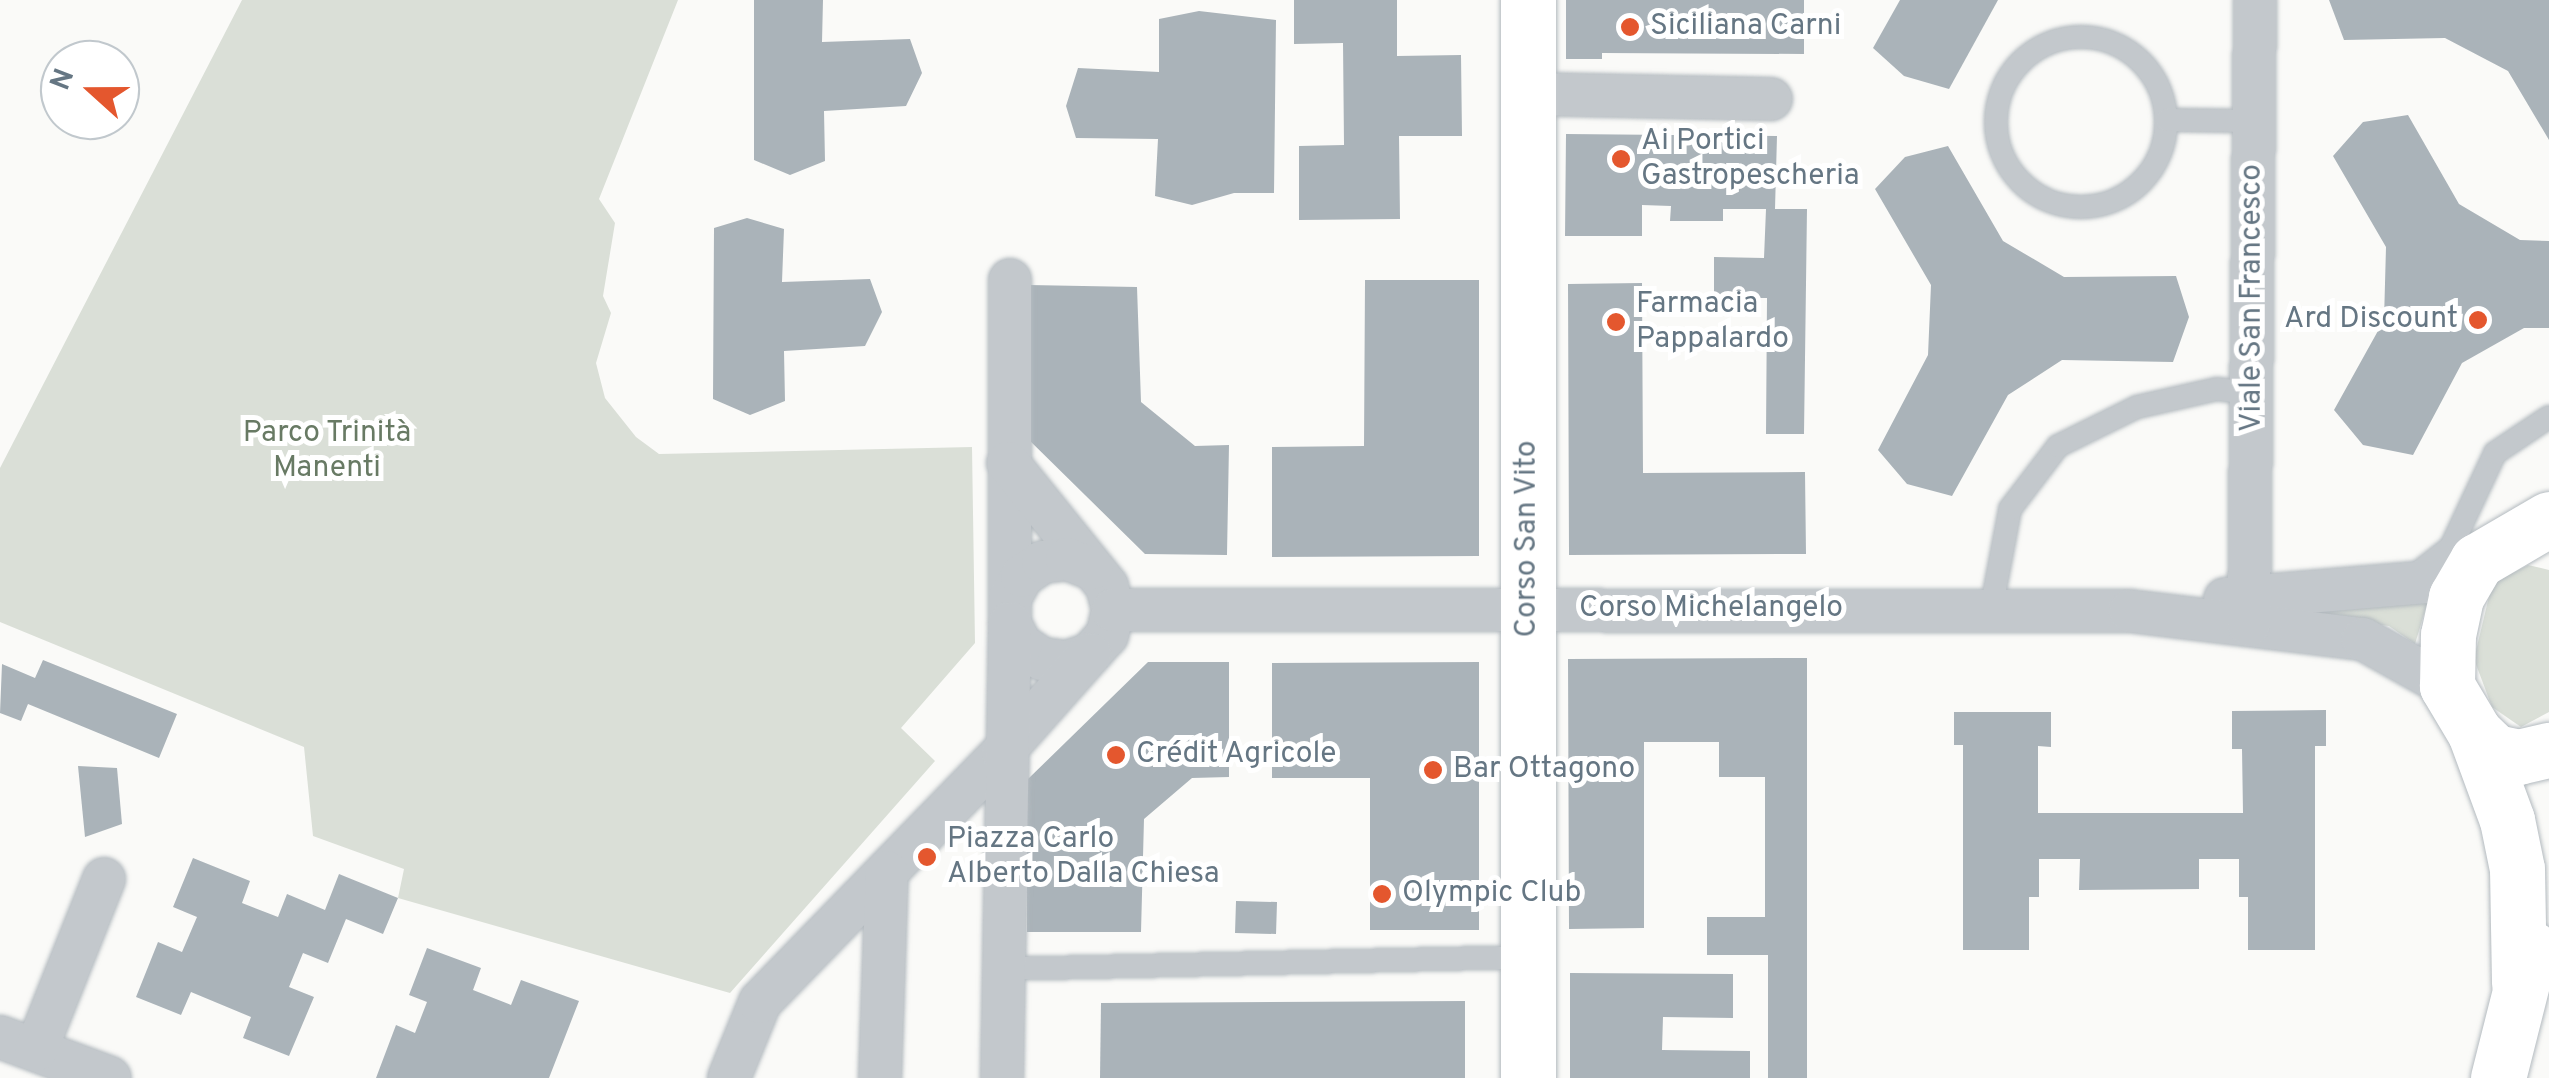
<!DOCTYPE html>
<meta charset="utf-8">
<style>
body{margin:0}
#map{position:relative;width:2549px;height:1078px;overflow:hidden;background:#fafaf8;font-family:Overpass,sans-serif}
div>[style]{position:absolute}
.green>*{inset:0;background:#dadfd7}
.building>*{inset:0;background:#aab3b9}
.roads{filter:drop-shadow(0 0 2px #b3babf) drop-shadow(0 0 2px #b3babf)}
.lane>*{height:22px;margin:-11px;padding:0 11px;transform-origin:11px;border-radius:11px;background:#c3c8cc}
.lane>.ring{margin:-11px;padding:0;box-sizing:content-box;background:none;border:22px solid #c3c8cc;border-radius:50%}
.street>*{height:42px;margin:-21px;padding:0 21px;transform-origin:21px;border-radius:21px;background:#c3c8cc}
.secondary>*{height:55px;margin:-27.5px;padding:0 27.5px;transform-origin:27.5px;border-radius:27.5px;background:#fff}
.dots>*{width:28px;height:28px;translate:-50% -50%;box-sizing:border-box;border:5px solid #fff;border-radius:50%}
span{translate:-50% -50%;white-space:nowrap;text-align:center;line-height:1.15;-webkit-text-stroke:10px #fff;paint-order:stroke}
.poi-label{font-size:30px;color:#657683}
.left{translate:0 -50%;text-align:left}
.right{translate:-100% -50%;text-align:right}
.street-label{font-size:30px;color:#657683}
.park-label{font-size:30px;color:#687a64}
.north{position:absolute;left:40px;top:40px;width:100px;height:100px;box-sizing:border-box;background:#fff;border:2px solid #c1c8cd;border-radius:50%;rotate:291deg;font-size:28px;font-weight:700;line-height:40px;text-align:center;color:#657683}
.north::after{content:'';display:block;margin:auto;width:35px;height:45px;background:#e4572e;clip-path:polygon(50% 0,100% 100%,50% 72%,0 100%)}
</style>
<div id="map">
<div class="green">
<i style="clip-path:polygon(242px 0,678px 0,599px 199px,615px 223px,603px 296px,611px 313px,596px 363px,605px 398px,636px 437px,659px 454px,972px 447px,975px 643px,901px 728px,935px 761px,730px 993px,398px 898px,404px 869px,313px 836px,304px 747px,0 622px,0 468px)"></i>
<i style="clip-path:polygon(2528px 565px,2549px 570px,2549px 712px,2521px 727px,2492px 707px,2474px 659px,2492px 584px)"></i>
<i style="clip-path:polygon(2430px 594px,2415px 644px,2389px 626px,2323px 617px,2324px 603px)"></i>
</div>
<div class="building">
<i style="clip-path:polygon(754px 0,823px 0,822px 42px,910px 39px,922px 73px,906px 106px,824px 111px,825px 161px,790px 175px,754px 160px)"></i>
<i style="clip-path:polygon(1294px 0,1397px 0,1397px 56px,1461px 55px,1462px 136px,1399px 136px,1400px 219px,1299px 220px,1299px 146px,1344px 145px,1343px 43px,1294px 44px)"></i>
<i style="clip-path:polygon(1566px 0,1804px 0,1804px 54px,1602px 53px,1602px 59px,1566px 59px)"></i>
<i style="clip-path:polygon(1900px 0,1998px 0,1949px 89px,1904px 76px,1873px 48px)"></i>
<i style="clip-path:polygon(2329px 0,2549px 0,2549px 140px,2508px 71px,2445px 38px,2344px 40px)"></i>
<i style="clip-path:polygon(1199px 11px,1276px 20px,1274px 193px,1234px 193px,1192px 205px,1155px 196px,1158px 139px,1076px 138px,1066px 106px,1078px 68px,1159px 72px,1159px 19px)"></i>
<i style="clip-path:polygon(2408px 115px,2459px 204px,2520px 240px,2549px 241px,2549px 328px,2524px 328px,2462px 363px,2413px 455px,2363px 445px,2334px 410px,2384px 320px,2386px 247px,2333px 156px,2363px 122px)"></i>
<i style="clip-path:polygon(1566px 134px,1777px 136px,1775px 209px,1807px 209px,1804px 434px,1766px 434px,1767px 298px,1714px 298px,1714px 257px,1764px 258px,1766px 209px,1723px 209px,1723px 221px,1670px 221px,1671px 206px,1642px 205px,1642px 236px,1565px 236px)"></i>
<i style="clip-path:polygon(1948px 146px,2003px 241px,2064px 277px,2176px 276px,2189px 317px,2173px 362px,2062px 360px,2008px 395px,1952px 496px,1907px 484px,1878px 450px,1928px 355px,1931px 285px,1875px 189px,1905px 157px)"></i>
<i style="clip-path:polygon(747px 218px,784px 229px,782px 282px,870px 279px,882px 312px,865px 346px,784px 351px,785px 401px,750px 415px,713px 399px,714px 228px)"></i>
<i style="clip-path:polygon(1365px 280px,1479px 280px,1479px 556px,1272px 557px,1272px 447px,1364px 446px)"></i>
<i style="clip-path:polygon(1642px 283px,1643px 473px,1805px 472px,1806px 554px,1569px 555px,1568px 284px)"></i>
<i style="clip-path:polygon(1029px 285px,1137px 287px,1141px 402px,1195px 446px,1229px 445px,1227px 555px,1145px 554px,1025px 436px)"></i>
<i style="clip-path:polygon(1807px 658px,1807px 1078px,1768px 1078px,1768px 955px,1707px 955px,1707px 917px,1765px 917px,1765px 777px,1719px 777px,1719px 742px,1644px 742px,1644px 928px,1569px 929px,1568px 659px)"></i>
<i style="clip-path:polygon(43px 660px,177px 714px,159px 758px,28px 704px,21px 721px,0 713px,2px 664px,35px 678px)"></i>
<i style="clip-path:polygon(1148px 662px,1229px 662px,1229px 777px,1192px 778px,1144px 819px,1141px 932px,1027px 932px,1027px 780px)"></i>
<i style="clip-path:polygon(1479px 662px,1479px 930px,1370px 930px,1370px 778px,1272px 778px,1272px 663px)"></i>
<i style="clip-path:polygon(2326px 710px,2326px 746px,2315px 746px,2315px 950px,2248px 950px,2248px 897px,2239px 897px,2239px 859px,2199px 859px,2199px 889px,2079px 890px,2080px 859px,2039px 859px,2039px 897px,2029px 897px,2029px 950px,1963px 950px,1963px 745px,1954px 745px,1954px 712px,2051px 712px,2051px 747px,2038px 746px,2038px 813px,2243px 813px,2242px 749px,2232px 749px,2232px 711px)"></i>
<i style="clip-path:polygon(78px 766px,117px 768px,122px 824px,85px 837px)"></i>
<i style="clip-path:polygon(193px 858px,250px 881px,242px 903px,278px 917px,287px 894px,325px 910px,339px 874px,398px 898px,383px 934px,346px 919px,328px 963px,303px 953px,289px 987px,314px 997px,289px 1056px,243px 1038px,251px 1017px,191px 992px,181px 1015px,136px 997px,158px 942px,182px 952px,197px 917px,173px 907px)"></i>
<i style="clip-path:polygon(1236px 901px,1277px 902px,1276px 934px,1235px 933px)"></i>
<i style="clip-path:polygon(427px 948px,481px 968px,473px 990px,511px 1005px,521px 980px,579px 1001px,549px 1078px,376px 1078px,396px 1025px,415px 1033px,427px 1002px,409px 995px)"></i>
<i style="clip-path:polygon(1570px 973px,1733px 974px,1733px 1018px,1663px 1017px,1662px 1050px,1750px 1051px,1750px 1078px,1570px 1078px)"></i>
<i style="clip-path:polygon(1465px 1001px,1465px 1078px,1100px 1078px,1101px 1003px)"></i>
</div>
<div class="roads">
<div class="lane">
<i class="ring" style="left:1996px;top:37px;width:148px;height:148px"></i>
<i style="left:2167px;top:120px;width:87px;rotate:0.7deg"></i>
<i style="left:2410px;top:579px;width:52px;rotate:-38deg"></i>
<i style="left:2451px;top:547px;width:104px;rotate:-64.9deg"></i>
<i style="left:2495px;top:453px;width:65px;rotate:-33.7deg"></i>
<i style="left:1991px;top:610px;width:103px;rotate:-79.3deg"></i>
<i style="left:2010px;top:509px;width:79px;rotate:-52.7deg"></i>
<i style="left:2058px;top:446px;width:88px;rotate:-26.3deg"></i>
<i style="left:2137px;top:407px;width:82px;rotate:-12.7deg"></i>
<i style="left:2217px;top:389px;width:35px;rotate:7deg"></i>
<i style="left:1003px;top:969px;width:525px;rotate:-1.31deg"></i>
</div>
<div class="street">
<i style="left:1529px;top:94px;width:242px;rotate:1.2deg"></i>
<i style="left:1010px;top:280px;width:318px;rotate:90deg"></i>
<i style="left:1008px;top:463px;width:158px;rotate:51.2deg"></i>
<i style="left:1107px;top:586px;width:25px;rotate:76deg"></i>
<i style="left:1113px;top:610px;width:26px;rotate:103deg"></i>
<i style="left:1107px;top:635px;width:25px;rotate:132deg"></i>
<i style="left:1090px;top:654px;width:24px;rotate:161deg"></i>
<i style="left:1067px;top:662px;width:25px;rotate:-173deg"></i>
<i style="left:1042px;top:659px;width:25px;rotate:-146deg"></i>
<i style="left:1021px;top:645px;width:25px;rotate:-117deg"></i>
<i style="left:1010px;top:623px;width:25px;rotate:-90deg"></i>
<i style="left:1010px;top:598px;width:25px;rotate:-61deg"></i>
<i style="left:1022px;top:576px;width:25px;rotate:-34deg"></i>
<i style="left:1043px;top:562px;width:24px;rotate:-7deg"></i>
<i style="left:1067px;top:559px;width:26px;rotate:21deg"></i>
<i style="left:2225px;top:599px;width:240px;rotate:-4.8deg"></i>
<i style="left:1113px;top:610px;width:1017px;rotate:0.06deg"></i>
<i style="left:2130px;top:611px;width:235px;rotate:6.9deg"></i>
<i style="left:2363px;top:639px;width:96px;rotate:29.2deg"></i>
<i style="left:2249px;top:625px;width:625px;rotate:-89.45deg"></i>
<i style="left:0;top:1037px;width:117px;rotate:20.4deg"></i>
<i style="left:36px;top:1050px;width:184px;rotate:-68.3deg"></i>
<i style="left:729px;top:1078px;width:82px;rotate:-67.8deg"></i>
<i style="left:760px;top:1002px;width:349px;rotate:-45.8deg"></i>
<i style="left:1003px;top:752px;width:131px;rotate:-48.4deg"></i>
<i style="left:880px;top:1078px;width:206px;rotate:-88.1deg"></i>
<i style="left:1002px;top:1078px;width:455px;rotate:-89deg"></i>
</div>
<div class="secondary">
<i style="left:2475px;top:733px;width:28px;rotate:44deg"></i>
<i style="left:2495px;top:752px;width:24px;rotate:12deg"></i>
<i style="left:2518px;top:757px;width:32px;rotate:-13deg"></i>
<i style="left:2519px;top:983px;width:114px;rotate:-91deg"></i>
<i style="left:2517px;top:869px;width:50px;rotate:-101.5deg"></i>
<i style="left:2507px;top:820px;width:93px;rotate:-110.2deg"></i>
<i style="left:2475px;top:733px;width:55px;rotate:-120.8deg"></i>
<i style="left:2447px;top:686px;width:51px;rotate:-88.9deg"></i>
<i style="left:2448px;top:635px;width:39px;rotate:-78deg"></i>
<i style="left:2456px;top:597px;width:42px;rotate:-59.7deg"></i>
<i style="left:2477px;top:561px;width:83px;rotate:-30.3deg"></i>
<i style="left:1528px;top:1078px;width:1078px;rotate:-90deg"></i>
<i style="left:2498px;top:1078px;width:134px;rotate:-75.8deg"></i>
</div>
</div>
<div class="dots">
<i style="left:1630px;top:27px;background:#e4572e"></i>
<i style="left:1621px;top:159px;background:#e4572e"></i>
<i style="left:2478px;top:320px;background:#e4572e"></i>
<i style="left:1616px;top:322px;background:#e4572e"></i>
<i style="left:1116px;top:755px;background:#e4572e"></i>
<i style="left:1433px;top:770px;background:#e4572e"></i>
<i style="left:927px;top:857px;background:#e4572e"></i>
<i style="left:1382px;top:894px;background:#e4572e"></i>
</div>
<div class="poi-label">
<span class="left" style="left:1650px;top:27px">Siciliana Carni</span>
<span class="left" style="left:1641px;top:159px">Ai Portici<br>Gastropescheria</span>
<span class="left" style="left:1636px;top:322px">Farmacia<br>Pappalardo</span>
<span class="right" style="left:2458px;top:320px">Ard Discount</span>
<span class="left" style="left:1136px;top:755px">Crédit Agricole</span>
<span class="left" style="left:1453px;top:770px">Bar Ottagono</span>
<span class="left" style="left:947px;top:857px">Piazza Carlo<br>Alberto Dalla Chiesa</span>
<span class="left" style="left:1402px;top:894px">Olympic Club</span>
</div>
<div class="street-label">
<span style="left:2253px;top:298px;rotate:-90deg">Viale San Francesco</span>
<span style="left:1528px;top:539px;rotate:-90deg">Corso San Vito</span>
<span style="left:1711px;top:609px">Corso Michelangelo</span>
</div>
<div class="park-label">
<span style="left:327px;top:451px">Parco Trinità<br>Manenti</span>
</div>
<div class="north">N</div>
</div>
